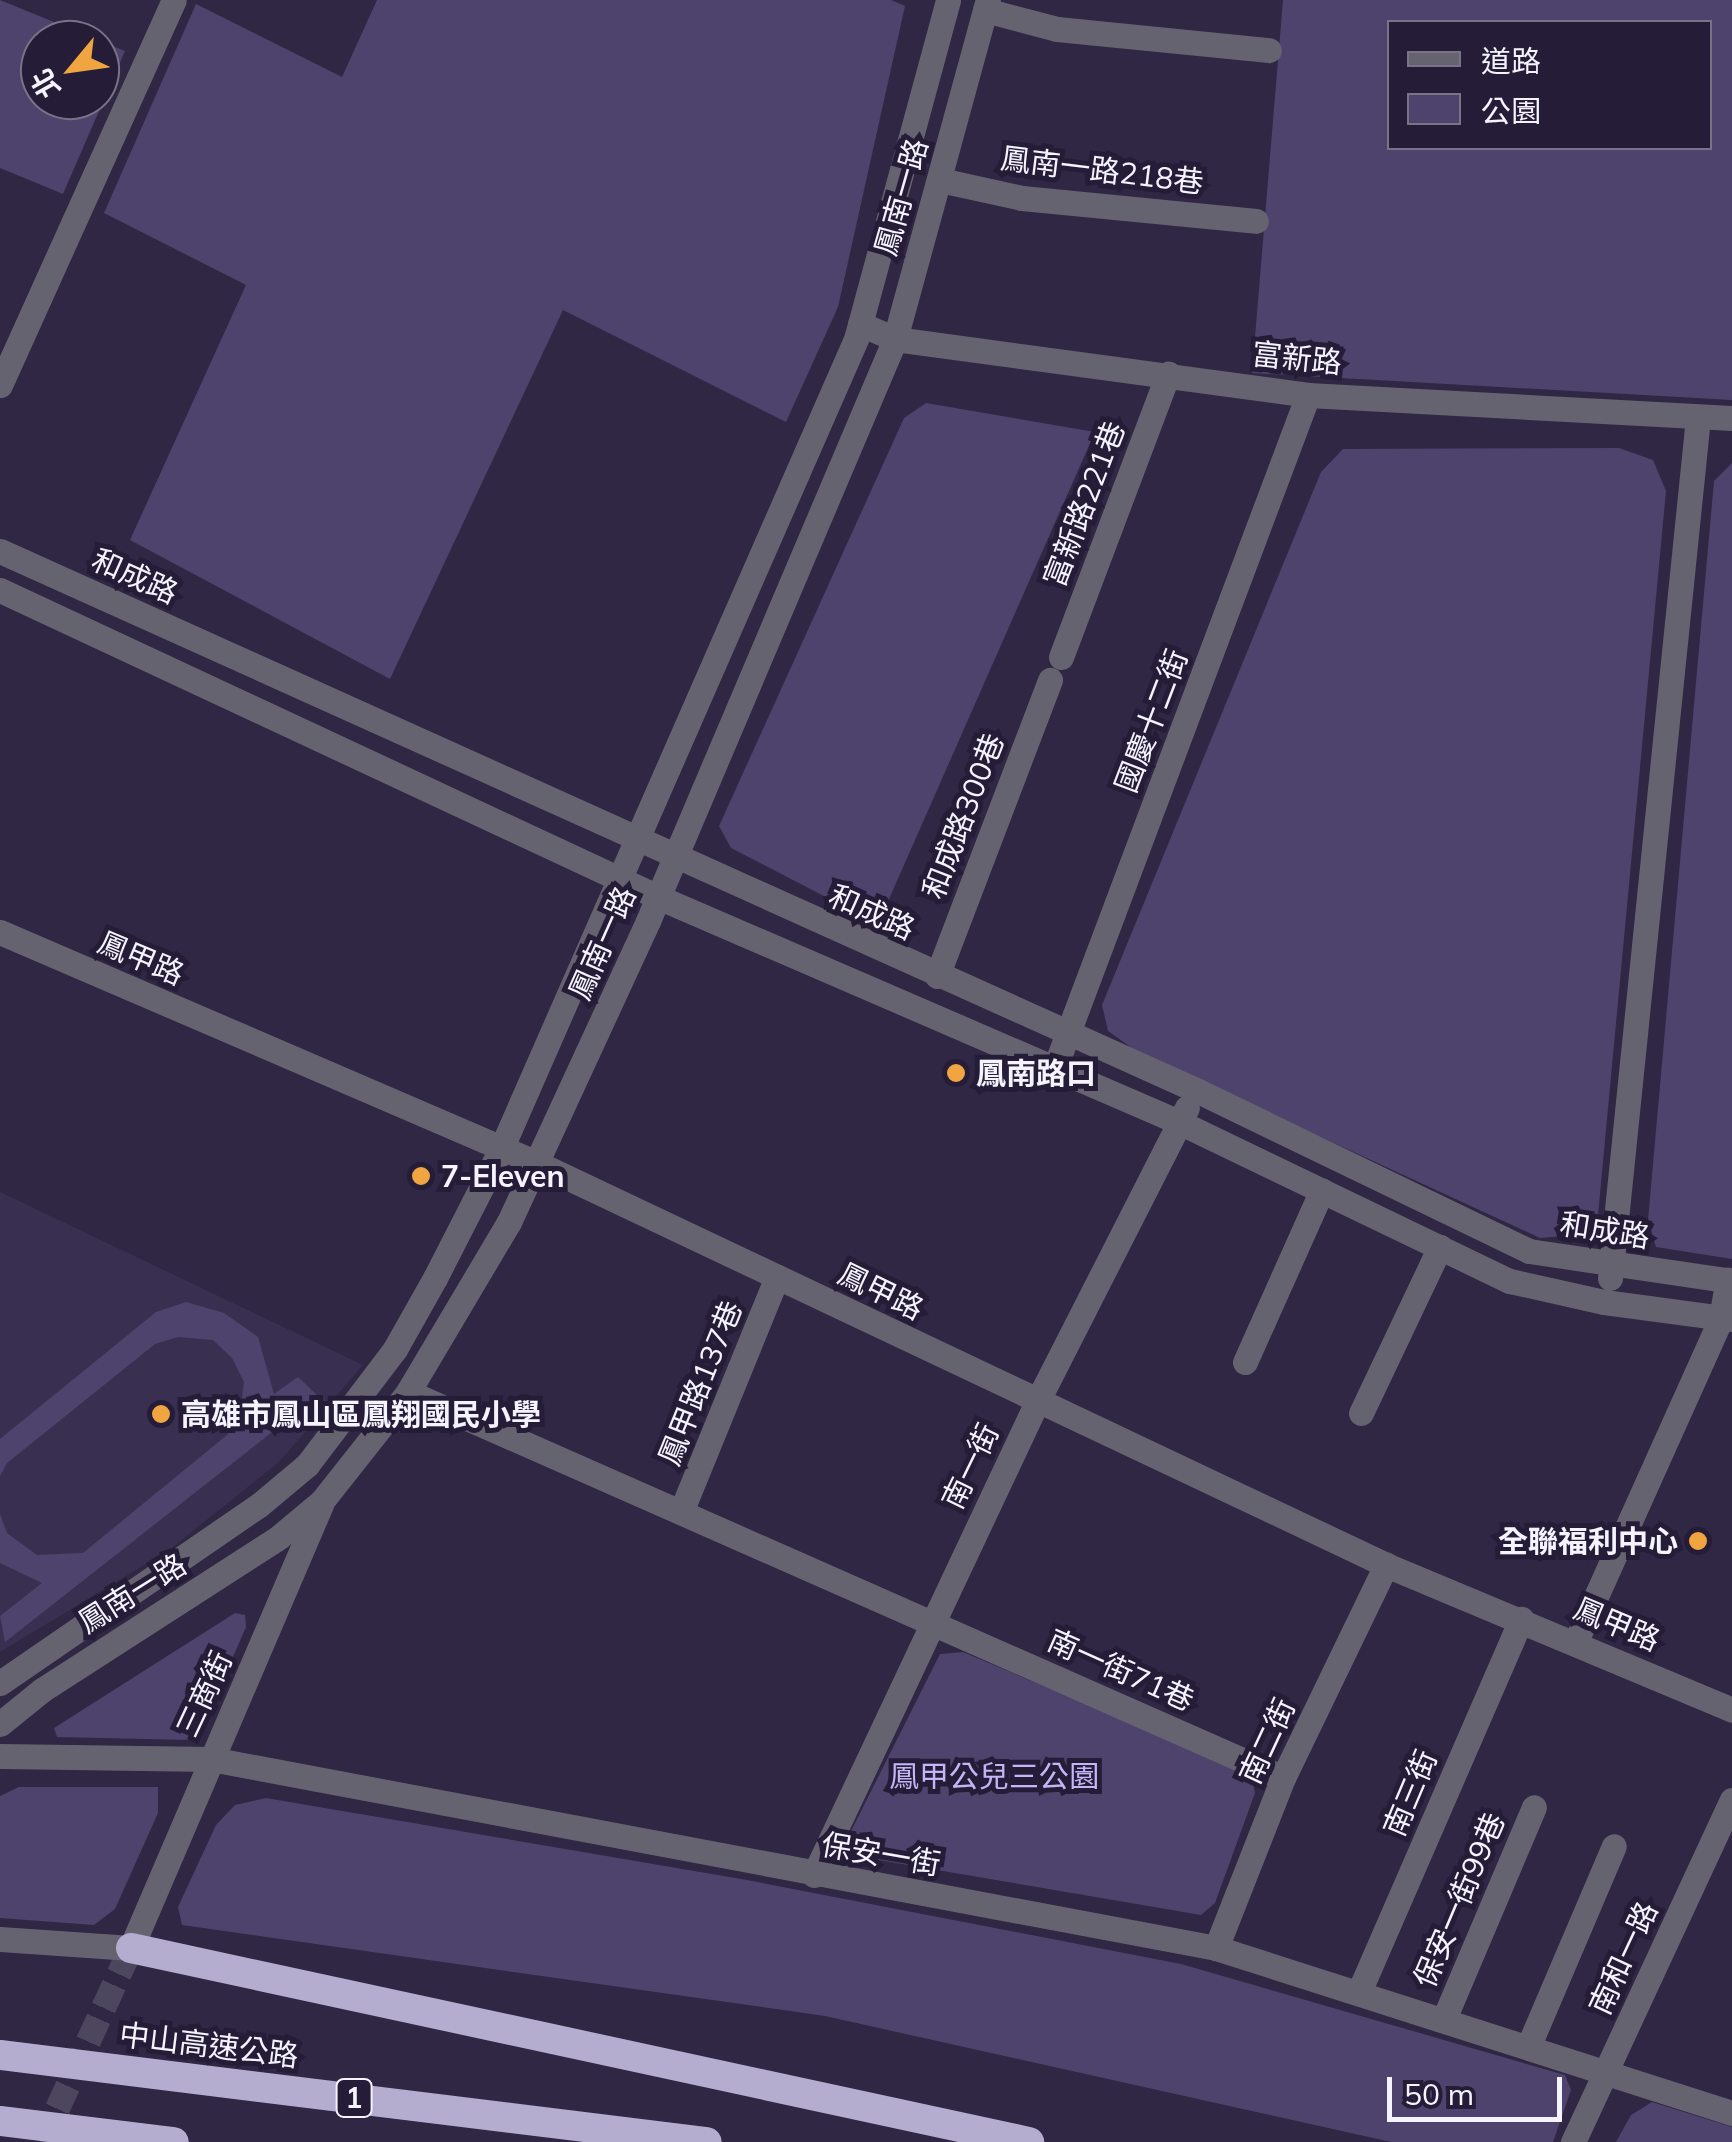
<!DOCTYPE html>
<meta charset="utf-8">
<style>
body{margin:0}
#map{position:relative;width:1732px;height:2142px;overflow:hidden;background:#2f2743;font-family:Mulish,"Noto Sans TC",sans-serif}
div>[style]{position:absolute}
.built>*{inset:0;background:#393051}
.green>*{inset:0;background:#4e436c}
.minor-tunnel>*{height:25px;margin-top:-12.5px;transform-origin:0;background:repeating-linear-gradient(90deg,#4d465f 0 25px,transparent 0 37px)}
.minor>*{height:25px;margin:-12.5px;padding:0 12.5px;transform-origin:12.5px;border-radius:12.5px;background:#666371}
.highway>*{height:30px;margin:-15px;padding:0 15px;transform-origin:15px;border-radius:15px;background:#b4adcf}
.highway-bridge>*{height:30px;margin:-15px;padding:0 15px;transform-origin:15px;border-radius:15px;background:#b4adcf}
.dots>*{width:28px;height:28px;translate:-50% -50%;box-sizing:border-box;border:5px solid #251d38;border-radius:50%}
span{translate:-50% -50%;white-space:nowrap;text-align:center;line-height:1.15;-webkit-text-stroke:10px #251d38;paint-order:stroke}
.shield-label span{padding:2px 8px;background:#251d38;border:2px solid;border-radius:8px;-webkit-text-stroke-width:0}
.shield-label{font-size:28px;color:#f5f3fe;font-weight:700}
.street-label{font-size:30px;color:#f5f3fe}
.poi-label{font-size:30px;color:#f5f3fe;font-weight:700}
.left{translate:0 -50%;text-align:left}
.right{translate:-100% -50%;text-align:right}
.park-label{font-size:30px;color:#c5b5f7}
.legend{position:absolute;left:1387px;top:20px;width:325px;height:130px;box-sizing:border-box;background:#251d38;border:2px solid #787387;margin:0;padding:12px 18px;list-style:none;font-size:30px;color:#f5f3fe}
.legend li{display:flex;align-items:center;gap:20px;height:50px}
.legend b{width:50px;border:2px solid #787387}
.north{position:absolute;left:20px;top:20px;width:100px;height:100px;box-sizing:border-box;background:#251d38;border:2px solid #787387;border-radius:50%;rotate:241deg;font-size:28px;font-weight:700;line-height:40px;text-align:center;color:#f5f3fe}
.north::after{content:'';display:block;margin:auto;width:35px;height:45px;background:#f1a540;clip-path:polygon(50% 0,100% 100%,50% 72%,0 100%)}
.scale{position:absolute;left:1387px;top:2077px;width:175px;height:45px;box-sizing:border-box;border:5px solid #f5f3fe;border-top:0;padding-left:12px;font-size:30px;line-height:35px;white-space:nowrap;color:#f5f3fe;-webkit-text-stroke:8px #251d38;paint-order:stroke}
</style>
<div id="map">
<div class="built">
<i style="clip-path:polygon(0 1192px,363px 1365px,279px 1462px,169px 1550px,0 1652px)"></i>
</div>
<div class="green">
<i style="clip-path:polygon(evenodd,0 0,125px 51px,63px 194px,0 168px,0 0,40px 40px,100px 40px,100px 100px,40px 100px,40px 40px)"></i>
<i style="clip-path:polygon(377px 0,891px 0,905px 6px,838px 307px,786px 422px,563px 310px,390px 679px,130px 540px,246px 285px,104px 213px,196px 4px,342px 77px)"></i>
<i style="clip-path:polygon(evenodd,1283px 0,1732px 0,1732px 400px,1252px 373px,1283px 0,1390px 22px,1710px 22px,1710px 148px,1390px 148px,1390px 22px)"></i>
<i style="clip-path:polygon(926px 403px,1095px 432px,878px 924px,731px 848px,719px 826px,904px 418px)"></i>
<i style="clip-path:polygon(1619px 448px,1653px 460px,1666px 491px,1598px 1215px,1575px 1235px,1540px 1238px,1139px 1053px,1108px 1031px,1102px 1005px,1321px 472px,1343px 449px)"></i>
<i style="clip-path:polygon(1732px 463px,1732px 1259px,1656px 1247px,1648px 1220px,1714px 481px)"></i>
<i style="clip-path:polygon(186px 1302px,224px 1313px,258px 1337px,274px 1394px,298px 1377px,318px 1396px,5px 1642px,0 1616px,42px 1583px,0 1563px,0 1514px,7px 1533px,37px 1555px,83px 1553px,227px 1435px,240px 1413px,244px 1382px,232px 1358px,213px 1340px,178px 1337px,155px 1344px,7px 1463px,0 1476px,0 1439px,156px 1312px)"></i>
<i style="clip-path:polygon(235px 1613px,245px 1615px,246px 1627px,203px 1726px,190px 1740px,57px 1737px,54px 1728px)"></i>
<i style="clip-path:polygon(963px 1652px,1251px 1774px,1255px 1793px,1215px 1903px,1201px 1915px,855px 1856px,849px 1835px,940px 1654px)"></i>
<i style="clip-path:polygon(19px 1787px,158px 1787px,158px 1813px,115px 1909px,94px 1925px,0 1918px,0 1796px)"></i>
<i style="clip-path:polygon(266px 1798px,747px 1880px,1181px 1964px,1565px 2075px,1571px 2090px,1553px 2142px,1391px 2142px,825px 2016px,182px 1925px,178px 1907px,216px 1825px,235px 1805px)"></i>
<i style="clip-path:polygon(1652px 2102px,1732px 2127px,1732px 2142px,1616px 2142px,1631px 2115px)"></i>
</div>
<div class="minor-tunnel">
<i style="left:42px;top:2142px;width:213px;rotate:-65.4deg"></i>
</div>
<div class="minor">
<i style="left:985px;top:10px;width:74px;rotate:14.8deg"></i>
<i style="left:1057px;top:29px;width:213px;rotate:5.7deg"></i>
<i style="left:940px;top:180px;width:84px;rotate:12.4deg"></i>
<i style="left:1022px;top:198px;width:235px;rotate:5.6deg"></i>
<i style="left:860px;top:324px;width:38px;rotate:23deg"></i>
<i style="left:895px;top:339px;width:417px;rotate:7.7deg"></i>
<i style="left:1308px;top:395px;width:425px;rotate:3.1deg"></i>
<i style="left:0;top:385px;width:422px;rotate:-65.7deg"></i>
<i style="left:0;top:551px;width:1312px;rotate:24.26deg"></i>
<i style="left:1196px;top:1090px;width:370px;rotate:25.8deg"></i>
<i style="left:1529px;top:1251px;width:205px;rotate:8.4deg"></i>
<i style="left:0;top:590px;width:726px;rotate:25.01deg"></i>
<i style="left:658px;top:897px;width:568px;rotate:23.36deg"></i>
<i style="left:1179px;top:1122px;width:367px;rotate:25.7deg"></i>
<i style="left:1510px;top:1281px;width:96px;rotate:12.6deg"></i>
<i style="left:1604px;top:1302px;width:129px;rotate:7.6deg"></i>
<i style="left:1061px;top:657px;width:303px;rotate:-69.3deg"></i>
<i style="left:0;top:932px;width:587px;rotate:23.29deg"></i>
<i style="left:539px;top:1164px;width:937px;rotate:25.33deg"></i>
<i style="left:1386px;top:1565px;width:375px;rotate:22.7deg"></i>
<i style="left:937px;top:976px;width:317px;rotate:-69.1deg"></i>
<i style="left:1054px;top:1070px;width:721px;rotate:-69.38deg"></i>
<i style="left:1610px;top:1278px;width:865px;rotate:-84.16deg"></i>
<i style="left:1245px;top:1362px;width:188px;rotate:-65.9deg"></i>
<i style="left:408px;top:1392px;width:956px;rotate:23.8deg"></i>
<i style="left:1361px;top:1413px;width:184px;rotate:-64.6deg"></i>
<i style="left:681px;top:1512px;width:254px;rotate:-67.8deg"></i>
<i style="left:1576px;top:1641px;width:354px;rotate:-65.8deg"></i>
<i style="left:1721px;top:1318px;width:39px;rotate:-80deg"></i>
<i style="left:0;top:1683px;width:313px;rotate:-34.5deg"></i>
<i style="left:258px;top:1506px;width:64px;rotate:-39.9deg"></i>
<i style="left:307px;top:1465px;width:146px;rotate:-52.8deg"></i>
<i style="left:395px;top:1349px;width:81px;rotate:-60.6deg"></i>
<i style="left:435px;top:1278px;width:147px;rotate:-62.9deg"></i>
<i style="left:502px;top:1147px;width:882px;rotate:-66.34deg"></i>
<i style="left:856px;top:339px;width:351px;rotate:-74.8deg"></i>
<i style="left:0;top:1724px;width:54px;rotate:-39deg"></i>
<i style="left:42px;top:1690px;width:282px;rotate:-32.8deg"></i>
<i style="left:279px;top:1537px;width:56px;rotate:-39.9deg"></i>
<i style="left:322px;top:1501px;width:139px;rotate:-51.7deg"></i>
<i style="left:408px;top:1392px;width:198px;rotate:-59.3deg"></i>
<i style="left:509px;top:1222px;width:332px;rotate:-65.2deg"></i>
<i style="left:648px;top:921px;width:632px;rotate:-67deg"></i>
<i style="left:895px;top:339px;width:352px;rotate:-74.7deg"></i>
<i style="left:0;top:1756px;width:211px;rotate:0.8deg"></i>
<i style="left:211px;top:1759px;width:1023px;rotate:10.65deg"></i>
<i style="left:1216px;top:1948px;width:542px;rotate:17.73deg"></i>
<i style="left:814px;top:1875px;width:523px;rotate:-64.76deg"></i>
<i style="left:1037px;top:1402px;width:330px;rotate:-63deg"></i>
<i style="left:0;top:1939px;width:131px;rotate:3.9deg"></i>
<i style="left:131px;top:1948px;width:483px;rotate:-66.8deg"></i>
<i style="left:1216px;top:1948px;width:183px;rotate:-68.5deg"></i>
<i style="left:1283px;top:1778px;width:237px;rotate:-64.2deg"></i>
<i style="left:1359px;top:1992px;width:407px;rotate:-66.5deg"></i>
<i style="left:1444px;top:2019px;width:230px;rotate:-67deg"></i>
<i style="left:1529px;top:2045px;width:216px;rotate:-66.9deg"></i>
<i style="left:1573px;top:2142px;width:377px;rotate:-65.1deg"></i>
</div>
<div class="highway">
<i style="left:131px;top:1948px;width:919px;rotate:12.19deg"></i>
</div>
<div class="highway-bridge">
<i style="left:0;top:2055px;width:712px;rotate:7.02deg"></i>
<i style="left:0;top:2121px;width:175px;rotate:6.9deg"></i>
</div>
<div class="dots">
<i style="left:956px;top:1073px;background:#f1a540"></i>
<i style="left:421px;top:1176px;background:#f1a540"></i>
<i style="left:161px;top:1414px;background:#f1a540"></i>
<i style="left:1698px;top:1541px;background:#f1a540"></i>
</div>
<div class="shield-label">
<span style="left:354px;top:2098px">1</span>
</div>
<div class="street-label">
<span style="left:1102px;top:170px;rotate:7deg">鳳南一路218巷</span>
<span style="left:901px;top:197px;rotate:-74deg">鳳南一路</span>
<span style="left:1297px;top:358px;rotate:6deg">富新路</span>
<span style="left:1084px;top:504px;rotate:-69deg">富新路221巷</span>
<span style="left:135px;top:576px;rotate:24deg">和成路</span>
<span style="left:1151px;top:721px;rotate:-69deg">國慶十二街</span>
<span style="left:963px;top:816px;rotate:-69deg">和成路300巷</span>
<span style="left:872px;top:912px;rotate:24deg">和成路</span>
<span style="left:602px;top:943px;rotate:-66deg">鳳南一路</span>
<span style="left:141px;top:958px;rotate:23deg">鳳甲路</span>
<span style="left:1605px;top:1230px;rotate:9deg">和成路</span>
<span style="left:881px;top:1291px;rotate:26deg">鳳甲路</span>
<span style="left:700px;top:1383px;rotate:-68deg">鳳甲路137巷</span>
<span style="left:970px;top:1466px;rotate:-64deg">南一街</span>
<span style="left:132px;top:1593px;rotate:-32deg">鳳南一路</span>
<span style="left:1617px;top:1624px;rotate:23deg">鳳甲路</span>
<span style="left:1121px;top:1670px;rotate:24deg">南一街71巷</span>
<span style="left:204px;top:1694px;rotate:-65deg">三商街</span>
<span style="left:1267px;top:1741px;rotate:-65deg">南二街</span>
<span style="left:1410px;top:1793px;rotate:-67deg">南三街</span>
<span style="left:881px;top:1854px;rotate:10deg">保安一街</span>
<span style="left:1459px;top:1900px;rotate:-67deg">保安一街99巷</span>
<span style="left:1623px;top:1958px;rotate:-65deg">南和一路</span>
<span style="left:209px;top:2045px;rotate:7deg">中山高速公路</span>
</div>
<div class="poi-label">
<span class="left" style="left:976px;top:1073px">鳳南路口</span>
<span class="left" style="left:441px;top:1176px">7-Eleven</span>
<span class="left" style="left:181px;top:1414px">高雄市鳳山區鳳翔國民小學</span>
<span class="right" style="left:1678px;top:1541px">全聯福利中心</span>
</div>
<div class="park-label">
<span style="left:994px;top:1776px">鳳甲公兒三公園</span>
</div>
<ul class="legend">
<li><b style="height:12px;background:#666371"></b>道路</li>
<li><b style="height:28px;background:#4e436c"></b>公園</li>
</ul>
<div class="north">北</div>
<div class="scale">50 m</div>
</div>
